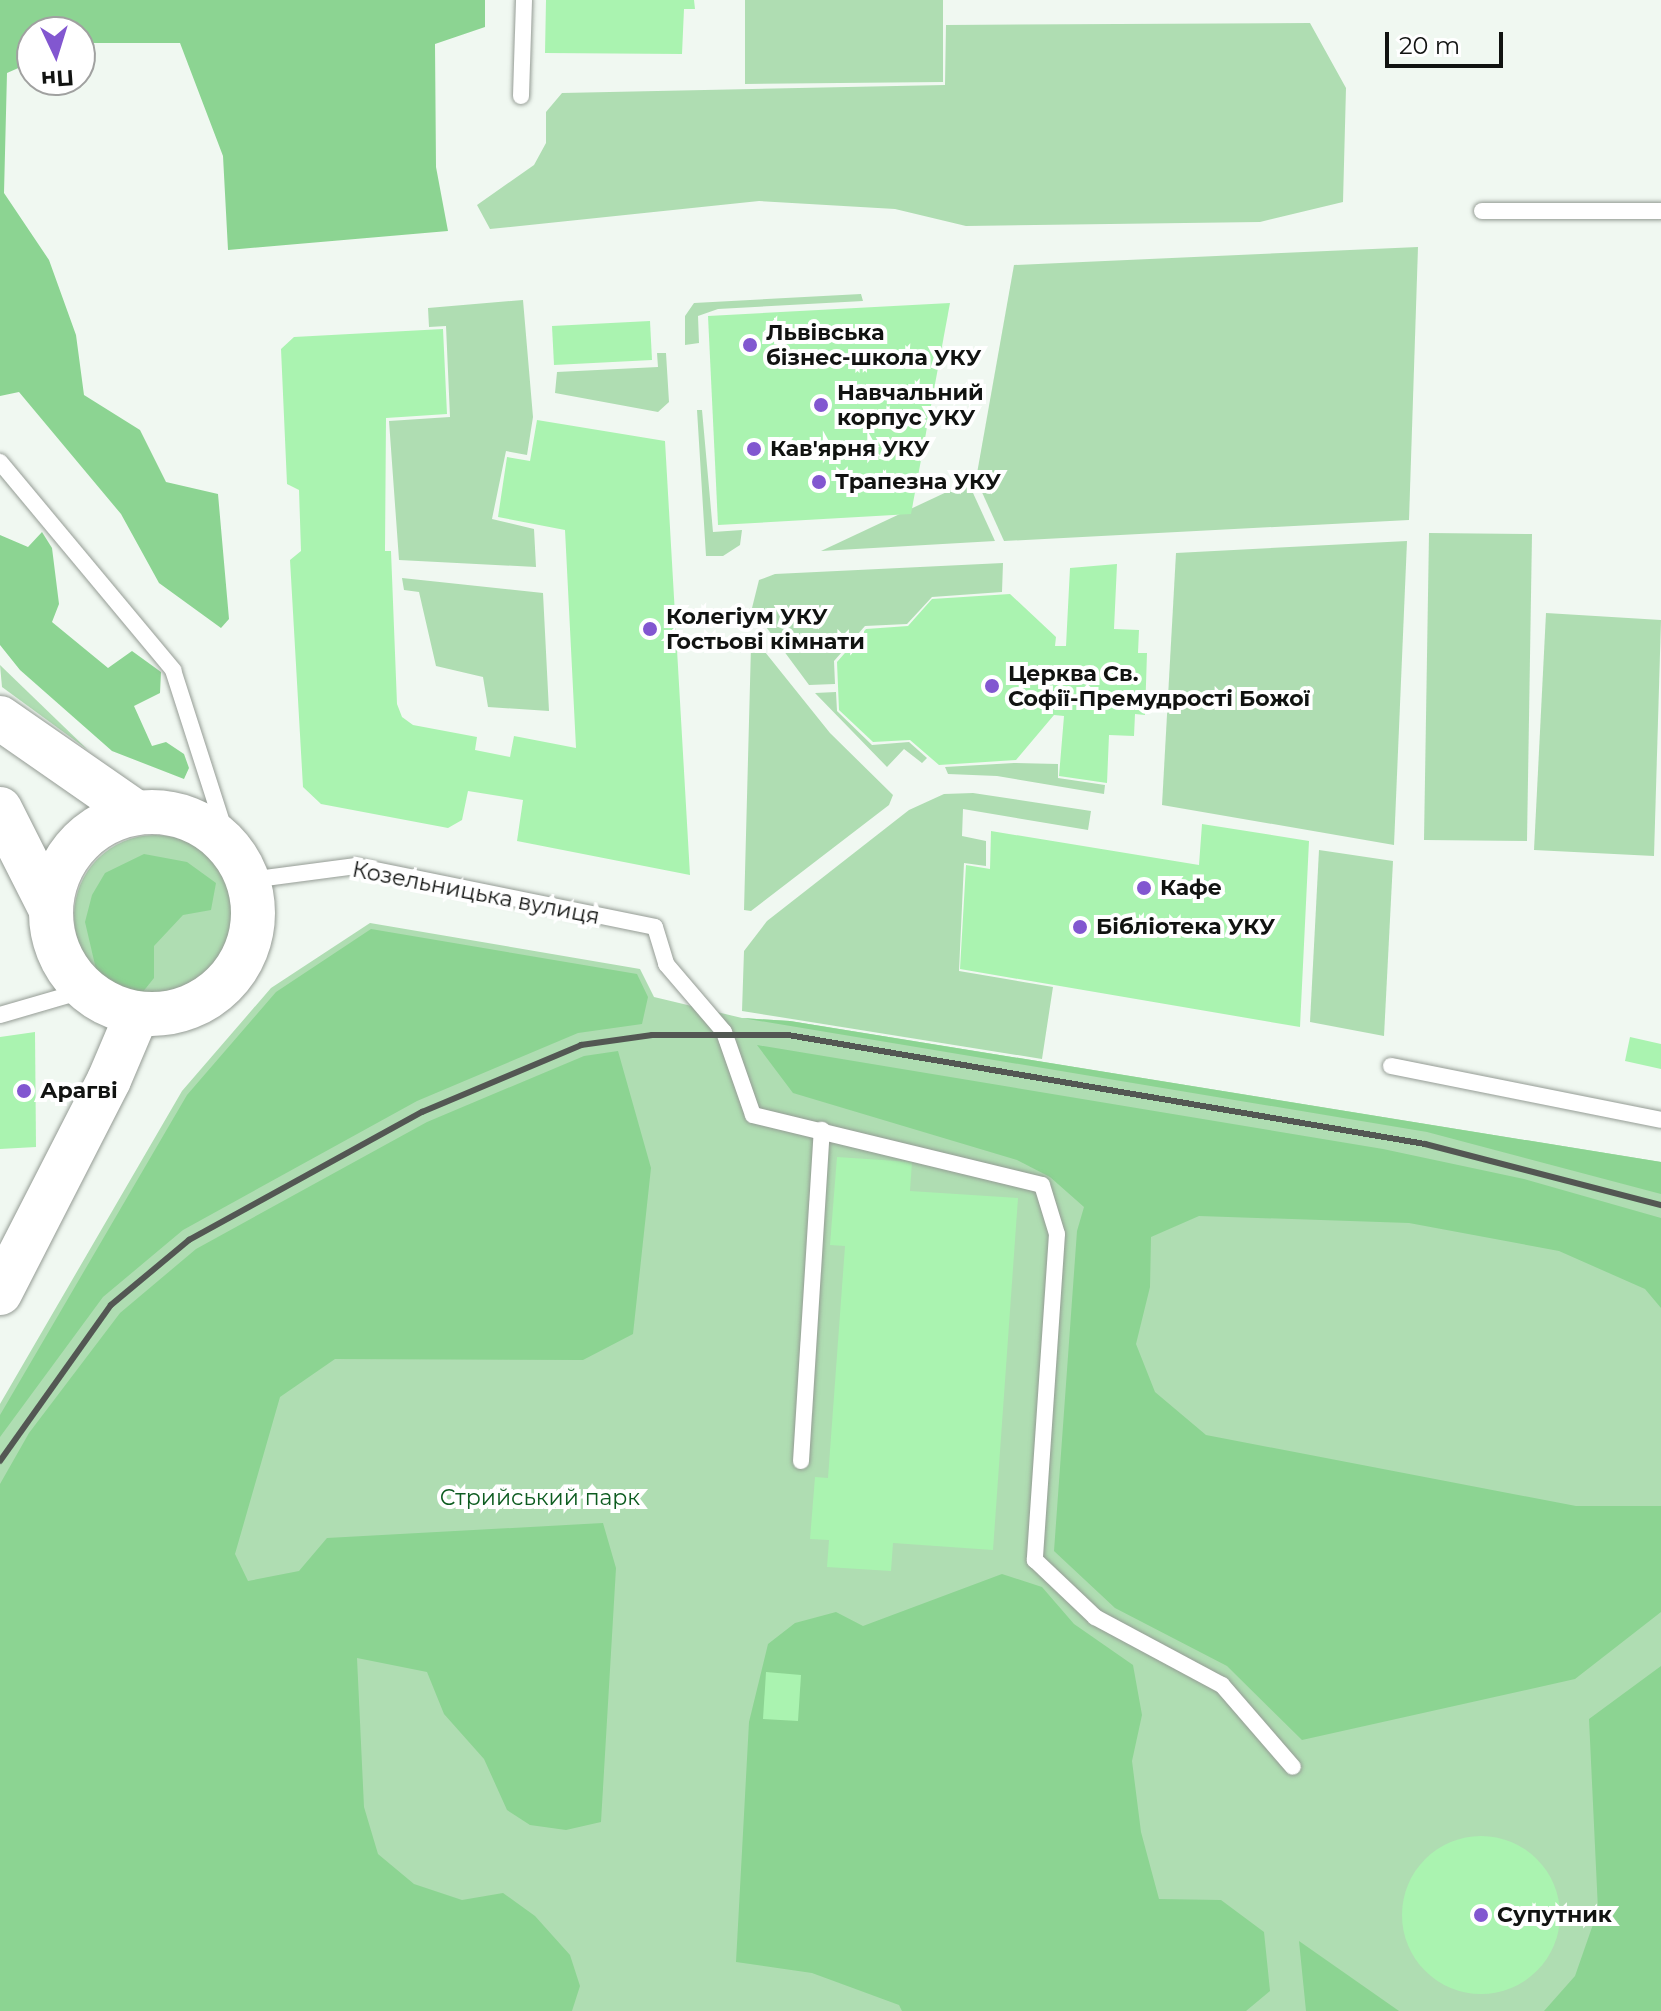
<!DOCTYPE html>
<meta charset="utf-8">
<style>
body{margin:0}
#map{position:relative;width:1661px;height:2011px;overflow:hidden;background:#f0f8f1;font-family:Montserrat,sans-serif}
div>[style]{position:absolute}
.green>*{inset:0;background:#afddb2}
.round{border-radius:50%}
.forest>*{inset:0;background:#8cd492}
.building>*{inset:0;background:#aaf3b0}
.roads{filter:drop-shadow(0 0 2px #959c95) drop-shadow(0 0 2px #959c95)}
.service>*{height:16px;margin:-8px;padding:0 8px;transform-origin:8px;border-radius:8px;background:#fff}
.secondary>*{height:44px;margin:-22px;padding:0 22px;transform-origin:22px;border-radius:22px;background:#fff}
.secondary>.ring{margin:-22px;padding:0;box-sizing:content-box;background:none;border:44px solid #fff;border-radius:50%}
.rail>*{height:6px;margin:-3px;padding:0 3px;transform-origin:3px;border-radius:3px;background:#535753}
.dots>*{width:22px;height:22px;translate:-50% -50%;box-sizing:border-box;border:4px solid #fff;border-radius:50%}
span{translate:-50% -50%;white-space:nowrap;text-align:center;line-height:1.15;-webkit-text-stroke:8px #fff;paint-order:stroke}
.poi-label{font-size:22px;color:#111311;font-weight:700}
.left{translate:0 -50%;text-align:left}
.street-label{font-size:22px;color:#111311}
.park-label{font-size:22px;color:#0d5c20}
.north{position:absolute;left:16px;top:16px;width:80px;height:80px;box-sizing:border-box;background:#fff;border:2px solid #a0a1a0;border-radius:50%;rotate:176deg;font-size:22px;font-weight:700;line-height:32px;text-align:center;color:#111311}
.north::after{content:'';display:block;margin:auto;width:28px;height:36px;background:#8257d0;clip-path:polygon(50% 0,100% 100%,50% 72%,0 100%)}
.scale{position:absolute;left:1385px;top:32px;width:118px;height:36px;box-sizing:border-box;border:4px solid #111311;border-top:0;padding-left:10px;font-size:24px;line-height:28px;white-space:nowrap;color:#111311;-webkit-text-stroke:6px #fff;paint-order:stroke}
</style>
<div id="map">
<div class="green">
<i style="clip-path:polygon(745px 0,943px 0,943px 82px,745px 84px)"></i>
<i style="clip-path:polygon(1310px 23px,1346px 88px,1343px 202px,1260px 222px,966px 226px,895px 209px,759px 201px,490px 229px,477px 205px,534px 165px,546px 143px,546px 112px,562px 93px,945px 85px,946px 25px)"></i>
<i style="clip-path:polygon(1418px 247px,1409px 520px,1004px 541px,976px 479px,1014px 265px)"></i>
<i style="clip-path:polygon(861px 294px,863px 301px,718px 309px,698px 316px,699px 343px,685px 345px,685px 316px,694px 303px)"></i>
<i style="clip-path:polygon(523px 300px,533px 417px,527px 455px,506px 451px,492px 519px,534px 529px,536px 567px,399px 560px,389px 421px,450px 417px,446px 326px,429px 327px,428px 308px)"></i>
<i style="clip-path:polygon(657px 353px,666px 353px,669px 402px,658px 412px,555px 393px,557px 372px,658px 367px)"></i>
<i style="clip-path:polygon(697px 410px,702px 410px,713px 532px,742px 530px,740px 545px,723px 556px,706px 556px)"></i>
<i style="clip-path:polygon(968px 482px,995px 541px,821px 551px)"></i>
<i style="clip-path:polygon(1429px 533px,1532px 534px,1527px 841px,1424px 840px)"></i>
<i style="clip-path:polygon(1407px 541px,1394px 845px,1162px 805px,1176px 553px)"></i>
<i style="clip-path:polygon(1003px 563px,1002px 592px,932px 597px,907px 624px,865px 626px,834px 661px,835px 684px,809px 685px,752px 608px,759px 580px,775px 574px)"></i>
<i style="clip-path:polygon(402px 578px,543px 593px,549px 711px,488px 707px,483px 677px,436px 666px,419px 592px,404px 590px)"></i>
<i style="clip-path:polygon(1546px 613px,1661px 620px,1654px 856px,1534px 850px)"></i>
<i style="clip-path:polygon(751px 646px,765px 652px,830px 733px,893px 795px,889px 805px,751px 911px,744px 910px)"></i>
<i style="clip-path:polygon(0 665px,88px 750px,2px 687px)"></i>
<i style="clip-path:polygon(836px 692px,837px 711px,872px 745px,909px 742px,927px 758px,922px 763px,904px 749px,887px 767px,815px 693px)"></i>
<i style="clip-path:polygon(1014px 763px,1058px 764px,1058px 778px,1105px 785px,1104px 794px,997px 776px,948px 774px,945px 767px)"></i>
<i style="clip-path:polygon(973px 793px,1091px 811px,1088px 830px,963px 809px,962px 836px,986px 841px,986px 866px,964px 863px,959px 971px,1053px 987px,1042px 1059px,742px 1011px,744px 951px,767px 921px,909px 810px,944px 794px)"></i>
<i class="round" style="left:74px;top:835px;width:162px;height:162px"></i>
<i style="clip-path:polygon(1319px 850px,1393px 861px,1384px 1036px,1310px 1022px)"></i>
<i style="clip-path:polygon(370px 923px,640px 969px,654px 997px,742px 1018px,790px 1021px,1661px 1162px,1661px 2011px,0 2011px,0 1404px,182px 1091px,271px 988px)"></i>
</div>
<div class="forest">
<i style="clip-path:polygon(0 0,485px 0,485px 27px,435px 44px,436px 167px,448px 231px,228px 250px,223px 156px,180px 43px,80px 43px,80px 32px,32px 32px,32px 62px,7px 73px,4px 193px,49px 260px,76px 335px,84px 395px,140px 430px,166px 482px,218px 494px,229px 619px,221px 628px,159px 583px,121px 514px,19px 392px,0 396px)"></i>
<i style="clip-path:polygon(42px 532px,52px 548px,59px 604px,52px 622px,108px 668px,132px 651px,161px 672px,160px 693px,134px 706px,152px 746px,166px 742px,184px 754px,189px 768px,184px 779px,112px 751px,20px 670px,0 645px,0 535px,28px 547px)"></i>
<i style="clip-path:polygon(144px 854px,187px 862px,216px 883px,211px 910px,183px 915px,154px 946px,154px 978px,138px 998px,99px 982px,85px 922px,92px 895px,105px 873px)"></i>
<i style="clip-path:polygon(371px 929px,637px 974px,648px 997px,642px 1024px,578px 1033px,417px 1101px,183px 1230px,103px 1297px,0 1437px,0 1415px,187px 1095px,276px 992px)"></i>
<i style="clip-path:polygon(742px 1018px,790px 1021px,1661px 1162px,1661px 1194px,1427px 1132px)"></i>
<i style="clip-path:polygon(757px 1045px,1383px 1149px,1524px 1179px,1661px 1218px,1661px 1308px,1645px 1289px,1559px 1251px,1409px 1223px,1199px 1216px,1151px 1237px,1150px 1287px,1136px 1344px,1155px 1392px,1206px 1435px,1576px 1506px,1661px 1506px,1661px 1612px,1575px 1679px,1302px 1740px,1227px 1666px,1115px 1608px,1054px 1551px,1077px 1231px,1084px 1207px,1050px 1177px,1017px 1160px,793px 1093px)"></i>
<i style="clip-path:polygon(618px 1051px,651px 1168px,633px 1334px,583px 1360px,335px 1359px,280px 1397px,235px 1554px,248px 1581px,299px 1571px,327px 1538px,603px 1523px,616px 1568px,601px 1822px,566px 1830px,530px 1825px,507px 1810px,484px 1759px,444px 1714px,427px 1672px,357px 1658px,364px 1807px,378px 1854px,414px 1884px,462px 1900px,503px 1893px,535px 1916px,570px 1955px,580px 1986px,572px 2011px,0 2011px,0 1484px,29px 1433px,120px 1313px,196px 1249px,427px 1122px,584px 1056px)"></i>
<i style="clip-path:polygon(1002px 1574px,1042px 1587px,1074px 1624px,1133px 1665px,1142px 1715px,1132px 1761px,1141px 1832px,1159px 1899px,1221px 1900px,1264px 1932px,1270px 1991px,1246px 2011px,902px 2011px,899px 2005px,812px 1973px,736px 1962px,749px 1722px,768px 1644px,795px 1623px,836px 1612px,863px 1626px)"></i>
<i style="clip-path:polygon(1661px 1666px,1661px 2011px,1544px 2011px,1575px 1976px,1598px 1910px,1589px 1719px)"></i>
<i style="clip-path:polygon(1299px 1941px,1399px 2011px,1306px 2011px)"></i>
</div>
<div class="building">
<i style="clip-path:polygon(546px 0,694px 0,695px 9px,684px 9px,682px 54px,545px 53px)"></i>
<i style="clip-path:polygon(950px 303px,911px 514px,718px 525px,708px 316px)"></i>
<i style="clip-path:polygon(650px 321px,652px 360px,554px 365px,552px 326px)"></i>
<i style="clip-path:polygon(443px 329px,447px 414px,386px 418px,385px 551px,391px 551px,397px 704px,402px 717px,413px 725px,477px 737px,475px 750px,510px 757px,514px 736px,576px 748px,565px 530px,498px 517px,507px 457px,530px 461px,537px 420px,665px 441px,690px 875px,517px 841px,523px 800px,468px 791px,462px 820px,448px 828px,321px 804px,303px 787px,290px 560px,301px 551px,299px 490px,287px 484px,281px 349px,294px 337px)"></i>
<i style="clip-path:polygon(1117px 564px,1114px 629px,1139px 630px,1138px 653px,1147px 653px,1145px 715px,1135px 714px,1134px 736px,1109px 735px,1107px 783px,1059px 776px,1064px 716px,1054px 715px,1016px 760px,939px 765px,910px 740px,873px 742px,839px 710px,837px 662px,866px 629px,908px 626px,932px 599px,1010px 594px,1056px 637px,1055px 646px,1066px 646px,1070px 568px)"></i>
<i style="clip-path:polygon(1202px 824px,1309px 841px,1300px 1027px,960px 969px,966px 865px,990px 869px,991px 831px,1199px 865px)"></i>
<i style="clip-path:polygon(35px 1032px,36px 1147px,0 1149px,0 1037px)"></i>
<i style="clip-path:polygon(1630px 1037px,1661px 1044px,1661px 1069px,1625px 1061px)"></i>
<i style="clip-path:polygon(837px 1157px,912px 1162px,910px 1191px,1018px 1198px,993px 1550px,893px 1543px,891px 1571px,827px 1567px,829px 1540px,810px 1539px,815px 1477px,828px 1478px,845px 1246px,830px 1245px)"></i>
<i style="clip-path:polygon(766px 1672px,801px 1675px,798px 1721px,763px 1719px)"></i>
<i class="round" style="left:1402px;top:1836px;width:158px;height:158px"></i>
</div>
<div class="roads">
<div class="service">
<i style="left:521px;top:96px;width:96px;rotate:-88.2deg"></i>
<i style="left:1482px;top:211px;width:179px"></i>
<i style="left:0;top:462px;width:271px;rotate:50.2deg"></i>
<i style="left:173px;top:670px;width:183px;rotate:72.2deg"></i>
<i style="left:250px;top:880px;width:107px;rotate:-7.5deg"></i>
<i style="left:356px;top:866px;width:305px;rotate:11.5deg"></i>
<i style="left:655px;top:927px;width:39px;rotate:73deg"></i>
<i style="left:666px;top:964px;width:89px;rotate:49.5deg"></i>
<i style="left:724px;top:1032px;width:88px;rotate:70.7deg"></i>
<i style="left:753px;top:1115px;width:297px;rotate:13.6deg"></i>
<i style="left:1042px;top:1185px;width:51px;rotate:73deg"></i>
<i style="left:1057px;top:1234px;width:327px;rotate:93.9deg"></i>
<i style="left:1035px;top:1560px;width:83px;rotate:43.5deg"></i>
<i style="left:1095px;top:1617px;width:144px;rotate:28.2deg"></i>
<i style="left:1222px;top:1685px;width:108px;rotate:49.1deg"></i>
<i style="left:0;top:1015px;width:90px;rotate:-16.2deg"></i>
<i style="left:1391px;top:1066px;width:275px;rotate:11.3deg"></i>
<i style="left:801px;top:1461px;width:332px;rotate:-86.4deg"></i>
</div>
<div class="secondary">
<i style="left:0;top:718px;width:165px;rotate:34.8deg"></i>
<i style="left:0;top:809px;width:111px;rotate:63.2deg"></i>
<i class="ring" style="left:51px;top:812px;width:158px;height:158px"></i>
<i style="left:0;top:1293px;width:239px;rotate:-62.9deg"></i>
<i style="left:109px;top:1080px;width:72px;rotate:-67deg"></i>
</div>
</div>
<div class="rail">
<i style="left:0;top:1461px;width:191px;rotate:-54.6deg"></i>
<i style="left:111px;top:1305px;width:102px;rotate:-39.8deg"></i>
<i style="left:189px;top:1240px;width:266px;rotate:-28.8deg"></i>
<i style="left:422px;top:1112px;width:173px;rotate:-22.8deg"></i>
<i style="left:581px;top:1045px;width:72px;rotate:-8deg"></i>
<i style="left:652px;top:1035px;width:136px"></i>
<i style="left:788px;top:1035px;width:646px;rotate:9.71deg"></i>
<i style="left:1425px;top:1144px;width:244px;rotate:14.5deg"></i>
</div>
<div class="dots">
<i style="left:750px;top:345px;background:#8257d0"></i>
<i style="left:821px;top:405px;background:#8257d0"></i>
<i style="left:754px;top:449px;background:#8257d0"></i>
<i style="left:819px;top:482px;background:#8257d0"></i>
<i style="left:650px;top:629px;background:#8257d0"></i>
<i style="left:992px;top:686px;background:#8257d0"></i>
<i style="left:1144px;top:888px;background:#8257d0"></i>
<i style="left:1080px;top:927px;background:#8257d0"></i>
<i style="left:24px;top:1091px;background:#8257d0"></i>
<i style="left:1481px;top:1915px;background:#8257d0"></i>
</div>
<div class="poi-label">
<span class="left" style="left:766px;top:345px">Львівська<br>бізнес-школа УКУ</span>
<span class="left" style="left:837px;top:405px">Навчальний<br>корпус УКУ</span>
<span class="left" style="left:770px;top:449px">Кав'ярня УКУ</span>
<span class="left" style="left:835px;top:482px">Трапезна УКУ</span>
<span class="left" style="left:666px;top:629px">Колегіум УКУ<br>Гостьові кімнати</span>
<span class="left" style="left:1008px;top:686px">Церква Св.<br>Софії-Премудрості Божої</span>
<span class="left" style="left:1160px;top:888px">Кафе</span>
<span class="left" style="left:1096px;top:927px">Бібліотека УКУ</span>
<span class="left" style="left:40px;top:1091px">Арагві</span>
<span class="left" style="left:1497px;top:1915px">Супутник</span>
</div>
<div class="street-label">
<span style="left:476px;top:893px;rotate:11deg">Козельницька вулиця</span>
</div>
<div class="park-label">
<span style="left:540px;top:1498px">Стрийський парк</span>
</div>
<div class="north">Пн</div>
<div class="scale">20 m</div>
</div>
